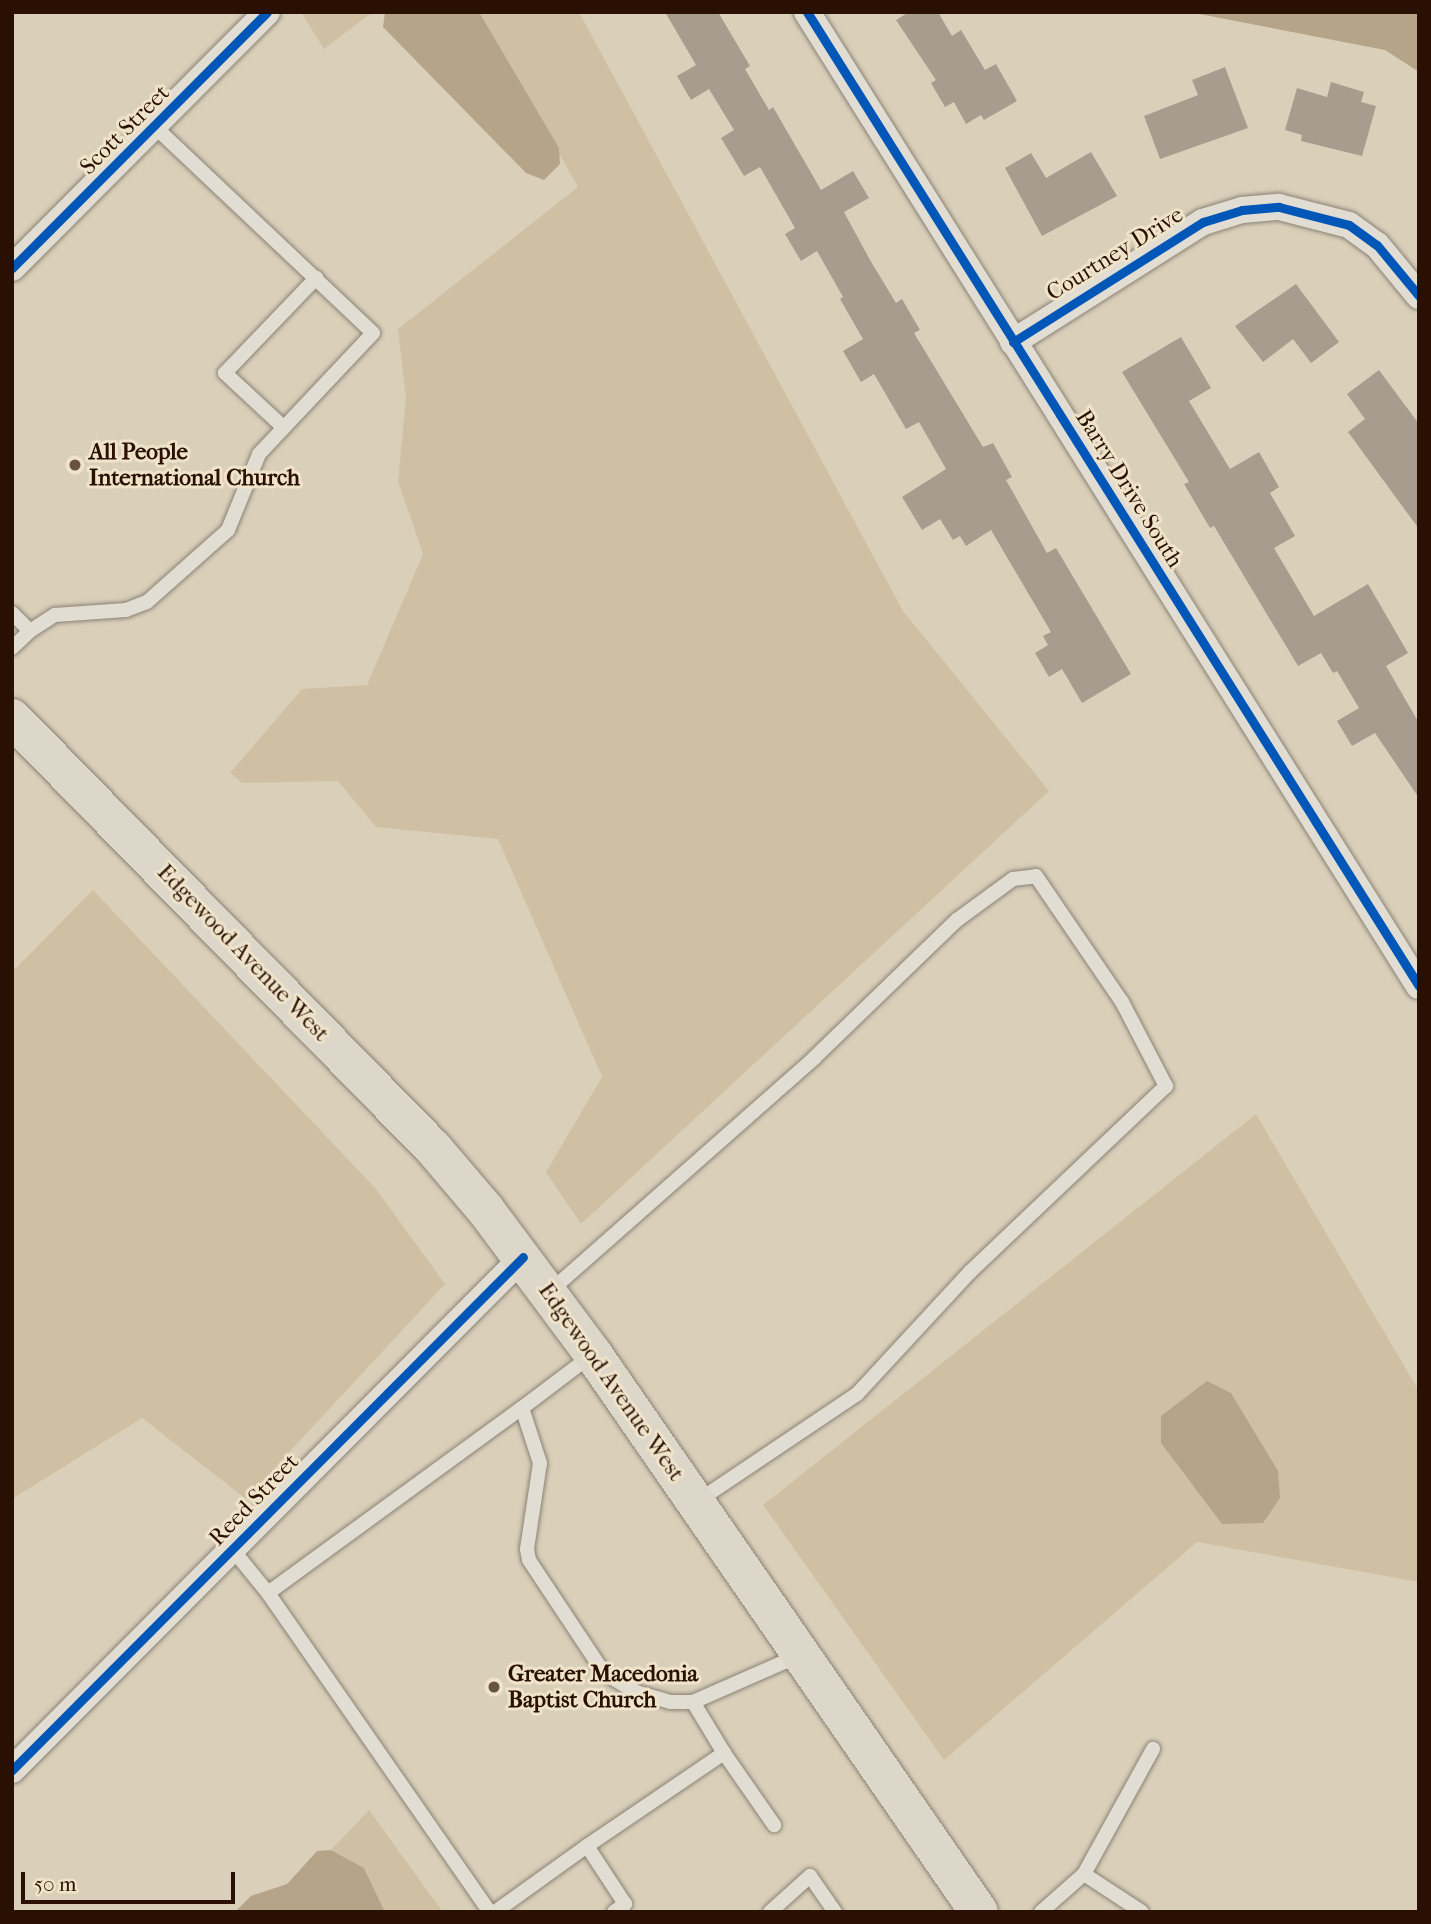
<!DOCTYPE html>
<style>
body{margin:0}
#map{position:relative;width:1431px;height:1924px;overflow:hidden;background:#dad0ba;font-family:"IM FELL French Canon",serif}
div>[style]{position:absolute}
.green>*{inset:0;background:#d0c0a3}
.water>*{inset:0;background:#b6a488}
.building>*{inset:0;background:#a69d8f}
.roads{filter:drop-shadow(0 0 2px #8b8275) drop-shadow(0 0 2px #8b8275)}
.lane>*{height:14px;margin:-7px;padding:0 7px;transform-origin:7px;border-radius:7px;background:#e2ddd2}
.street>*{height:26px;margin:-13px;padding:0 13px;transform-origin:13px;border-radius:13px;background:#e2ddd2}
.primary>*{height:38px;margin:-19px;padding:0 19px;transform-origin:19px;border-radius:19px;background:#ddd7ca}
.cycleway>*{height:9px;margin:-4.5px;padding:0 4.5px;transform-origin:4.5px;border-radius:4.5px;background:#0057b8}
.dots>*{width:19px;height:19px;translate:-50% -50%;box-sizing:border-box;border:4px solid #efe3ca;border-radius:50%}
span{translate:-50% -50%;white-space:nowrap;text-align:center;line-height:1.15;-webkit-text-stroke:6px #efe3ca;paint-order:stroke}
.street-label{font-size:23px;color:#2a1003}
.poi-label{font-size:23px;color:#2a1003;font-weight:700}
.left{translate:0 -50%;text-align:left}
.frame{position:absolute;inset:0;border:14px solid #2a1003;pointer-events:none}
.scale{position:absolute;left:21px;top:1872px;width:214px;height:32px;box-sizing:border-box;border:4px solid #2a1003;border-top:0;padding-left:9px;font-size:21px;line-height:24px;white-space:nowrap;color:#2a1003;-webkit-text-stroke:5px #efe3ca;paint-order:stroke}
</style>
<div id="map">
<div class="green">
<i style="clip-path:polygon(301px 12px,373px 12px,324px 49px)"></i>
<i style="clip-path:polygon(479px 12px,579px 12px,903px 611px,1049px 791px,581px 1224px,546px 1172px,602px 1077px,498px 839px,376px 827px,338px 781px,242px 783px,230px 773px,302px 689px,367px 685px,423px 554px,398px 481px,406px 398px,398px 329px,578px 187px)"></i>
<i style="clip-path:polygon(93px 890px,376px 1189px,445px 1284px,246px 1499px,142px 1418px,12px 1499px,12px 972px)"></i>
<i style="clip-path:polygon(1256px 1114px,1419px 1391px,1419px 1582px,1197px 1542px,944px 1760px,763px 1505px)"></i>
<i style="clip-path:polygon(369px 1810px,443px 1912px,385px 1912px,364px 1868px,331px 1850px)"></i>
</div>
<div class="water">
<i style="clip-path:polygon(385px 12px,479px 12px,559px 148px,560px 164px,544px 180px,526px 173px,383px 27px)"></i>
<i style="clip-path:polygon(1189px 12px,1419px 12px,1419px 72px,1385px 50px)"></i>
<i style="clip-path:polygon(1207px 1381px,1231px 1393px,1278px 1471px,1280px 1498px,1263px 1523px,1222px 1524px,1161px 1443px,1161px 1416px)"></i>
<i style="clip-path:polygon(331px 1850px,364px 1868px,385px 1912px,235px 1912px,251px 1896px,287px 1884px,317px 1851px)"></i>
</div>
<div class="building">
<i style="clip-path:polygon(665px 12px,718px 12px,750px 66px,745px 69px,769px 110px,773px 107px,821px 190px,853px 171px,869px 198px,844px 212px,870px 260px,896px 303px,902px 299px,920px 330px,914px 333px,983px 447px,993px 443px,1012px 477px,1006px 480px,1047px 553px,1056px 548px,1131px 674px,1082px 703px,1062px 669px,1049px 677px,1035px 653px,1048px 645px,1043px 636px,1051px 632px,991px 530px,966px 546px,960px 536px,953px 540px,940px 519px,922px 530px,902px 497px,946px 469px,919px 422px,906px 429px,874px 374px,861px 382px,843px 351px,863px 339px,840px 299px,843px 297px,817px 251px,801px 261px,785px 234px,795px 228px,760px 167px,744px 176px,721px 138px,734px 130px,709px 89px,691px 100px,677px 76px,696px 65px)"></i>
<i style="clip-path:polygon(909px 12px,938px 12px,952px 36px,961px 30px,985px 70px,996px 64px,1017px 101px,984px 120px,981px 115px,966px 124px,954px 102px,945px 107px,931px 83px,936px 80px,896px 20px)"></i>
<i style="clip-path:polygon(1225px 67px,1248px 128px,1160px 159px,1144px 116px,1198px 95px,1192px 80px)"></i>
<i style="clip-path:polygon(1331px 82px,1364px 92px,1361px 102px,1376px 106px,1362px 156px,1301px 141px,1302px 135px,1285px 130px,1297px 88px,1327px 97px)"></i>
<i style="clip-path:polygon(1091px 152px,1117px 196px,1042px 236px,1005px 168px,1031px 153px,1046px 178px)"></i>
<i style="clip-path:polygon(1296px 284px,1339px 342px,1311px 363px,1293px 339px,1263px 362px,1235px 326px)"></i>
<i style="clip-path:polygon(1181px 337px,1211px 388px,1189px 401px,1230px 469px,1259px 452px,1279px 487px,1270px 493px,1295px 536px,1274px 548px,1314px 616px,1368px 584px,1408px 653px,1386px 666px,1419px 723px,1419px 798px,1375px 733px,1352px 746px,1337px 721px,1359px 708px,1337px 671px,1333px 673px,1321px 653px,1298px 666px,1214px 526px,1210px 528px,1184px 484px,1189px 482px,1122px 372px)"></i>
<i style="clip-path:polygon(1379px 370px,1419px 424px,1419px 529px,1348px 432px,1365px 419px,1347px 394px)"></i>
</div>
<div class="roads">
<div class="lane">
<i style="left:282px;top:426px;width:78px;rotate:-137.1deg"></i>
<i style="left:225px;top:373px;width:132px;rotate:-46.2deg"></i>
<i style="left:12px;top:613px;width:25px;rotate:45deg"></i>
<i style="left:30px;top:631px;width:25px;rotate:137deg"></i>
<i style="left:30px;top:631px;width:30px;rotate:-33deg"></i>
<i style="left:55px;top:615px;width:71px;rotate:-4deg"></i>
<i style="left:126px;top:610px;width:22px;rotate:-21deg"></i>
<i style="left:147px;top:602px;width:108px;rotate:-41.6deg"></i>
<i style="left:228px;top:530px;width:82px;rotate:-67.8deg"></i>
<i style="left:259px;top:454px;width:166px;rotate:-46.7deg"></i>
<i style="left:373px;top:333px;width:299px;rotate:-136.6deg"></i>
<i style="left:549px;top:1292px;width:354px;rotate:-41.4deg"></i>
<i style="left:814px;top:1058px;width:199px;rotate:-44deg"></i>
<i style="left:957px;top:920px;width:69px;rotate:-36.2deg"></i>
<i style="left:1013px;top:879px;width:23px;rotate:-7deg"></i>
<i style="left:1036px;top:876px;width:153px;rotate:55.7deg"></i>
<i style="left:1122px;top:1002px;width:95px;rotate:62.4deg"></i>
<i style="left:1166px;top:1086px;width:270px;rotate:136.5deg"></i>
<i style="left:970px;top:1272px;width:166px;rotate:132.8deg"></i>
<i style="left:857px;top:1394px;width:194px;rotate:146.1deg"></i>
<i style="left:592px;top:1355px;width:88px;rotate:142.9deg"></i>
<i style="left:522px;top:1408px;width:58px;rotate:71.9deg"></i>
<i style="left:540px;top:1463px;width:87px;rotate:98.6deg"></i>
<i style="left:527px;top:1549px;width:11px;rotate:80deg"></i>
<i style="left:529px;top:1560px;width:136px;rotate:56.4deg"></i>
<i style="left:604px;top:1673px;width:37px;rotate:31deg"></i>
<i style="left:636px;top:1692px;width:35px;rotate:16deg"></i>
<i style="left:670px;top:1702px;width:23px"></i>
<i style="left:693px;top:1702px;width:115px;rotate:-23.7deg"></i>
<i style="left:233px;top:1550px;width:55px;rotate:50.9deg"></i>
<i style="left:268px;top:1593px;width:389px;rotate:55.2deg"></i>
<i style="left:268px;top:1593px;width:314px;rotate:-36.1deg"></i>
<i style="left:724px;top:1753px;width:88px;rotate:55.2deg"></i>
<i style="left:1084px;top:1874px;width:143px;rotate:-61.1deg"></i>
<i style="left:495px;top:1912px;width:113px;rotate:-35.7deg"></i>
<i style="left:614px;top:1912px;width:14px;rotate:-36deg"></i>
<i style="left:625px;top:1904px;width:69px;rotate:-123.2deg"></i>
<i style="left:587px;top:1846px;width:166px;rotate:-34.2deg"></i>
<i style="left:724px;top:1753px;width:60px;rotate:-121.3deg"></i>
<i style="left:770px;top:1912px;width:54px;rotate:-42deg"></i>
<i style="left:810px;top:1876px;width:44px;rotate:55.2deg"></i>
<i style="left:1041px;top:1912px;width:57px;rotate:-41.5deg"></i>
<i style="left:1084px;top:1874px;width:69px;rotate:33.2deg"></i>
</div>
<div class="street">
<i style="left:807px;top:12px;width:1150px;rotate:57.86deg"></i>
<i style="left:12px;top:268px;width:361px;rotate:-45.1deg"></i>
<i style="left:1013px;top:342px;width:225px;rotate:-32.3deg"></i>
<i style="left:1203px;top:222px;width:41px;rotate:-17.1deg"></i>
<i style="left:1242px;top:210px;width:37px;rotate:-5deg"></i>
<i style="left:1279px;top:207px;width:72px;rotate:14.4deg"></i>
<i style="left:1349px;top:225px;width:34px;rotate:36deg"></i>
<i style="left:1377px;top:245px;width:66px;rotate:50.5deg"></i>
<i style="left:12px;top:1770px;width:724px;rotate:-45.11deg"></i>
</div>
<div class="primary">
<i style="left:12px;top:718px;width:602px;rotate:45.61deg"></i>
<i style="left:433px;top:1148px;width:80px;rotate:49.6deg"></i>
<i style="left:485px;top:1209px;width:181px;rotate:53.3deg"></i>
<i style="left:593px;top:1354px;width:678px;rotate:55.33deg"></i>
</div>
</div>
<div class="cycleway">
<i style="left:807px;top:12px;width:1150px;rotate:57.86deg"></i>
<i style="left:12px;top:268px;width:361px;rotate:-45.1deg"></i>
<i style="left:1013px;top:342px;width:225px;rotate:-32.3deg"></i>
<i style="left:1203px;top:222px;width:41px;rotate:-17.1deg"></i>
<i style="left:1242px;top:210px;width:37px;rotate:-5deg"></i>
<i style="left:1279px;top:207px;width:72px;rotate:14.4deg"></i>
<i style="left:1349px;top:225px;width:34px;rotate:36deg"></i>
<i style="left:1377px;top:245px;width:66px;rotate:50.5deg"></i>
<i style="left:12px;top:1770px;width:724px;rotate:-45.11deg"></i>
</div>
<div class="dots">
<i style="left:75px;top:465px;background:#685343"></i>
<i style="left:494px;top:1687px;background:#685343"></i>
</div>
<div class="street-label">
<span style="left:125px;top:130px;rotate:-45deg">Scott Street</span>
<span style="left:1115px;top:254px;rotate:-32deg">Courtney Drive</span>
<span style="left:1129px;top:489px;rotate:58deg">Barry Drive South</span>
<span style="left:243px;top:953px;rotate:46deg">Edgewood Avenue West</span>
<span style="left:611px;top:1382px;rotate:55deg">Edgewood Avenue West</span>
<span style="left:254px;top:1500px;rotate:-46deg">Reed Street</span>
</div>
<div class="poi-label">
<span class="left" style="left:89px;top:465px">All People<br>International Church</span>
<span class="left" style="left:508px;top:1687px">Greater Macedonia<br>Baptist Church</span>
</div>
<div class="frame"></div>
<div class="scale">50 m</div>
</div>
